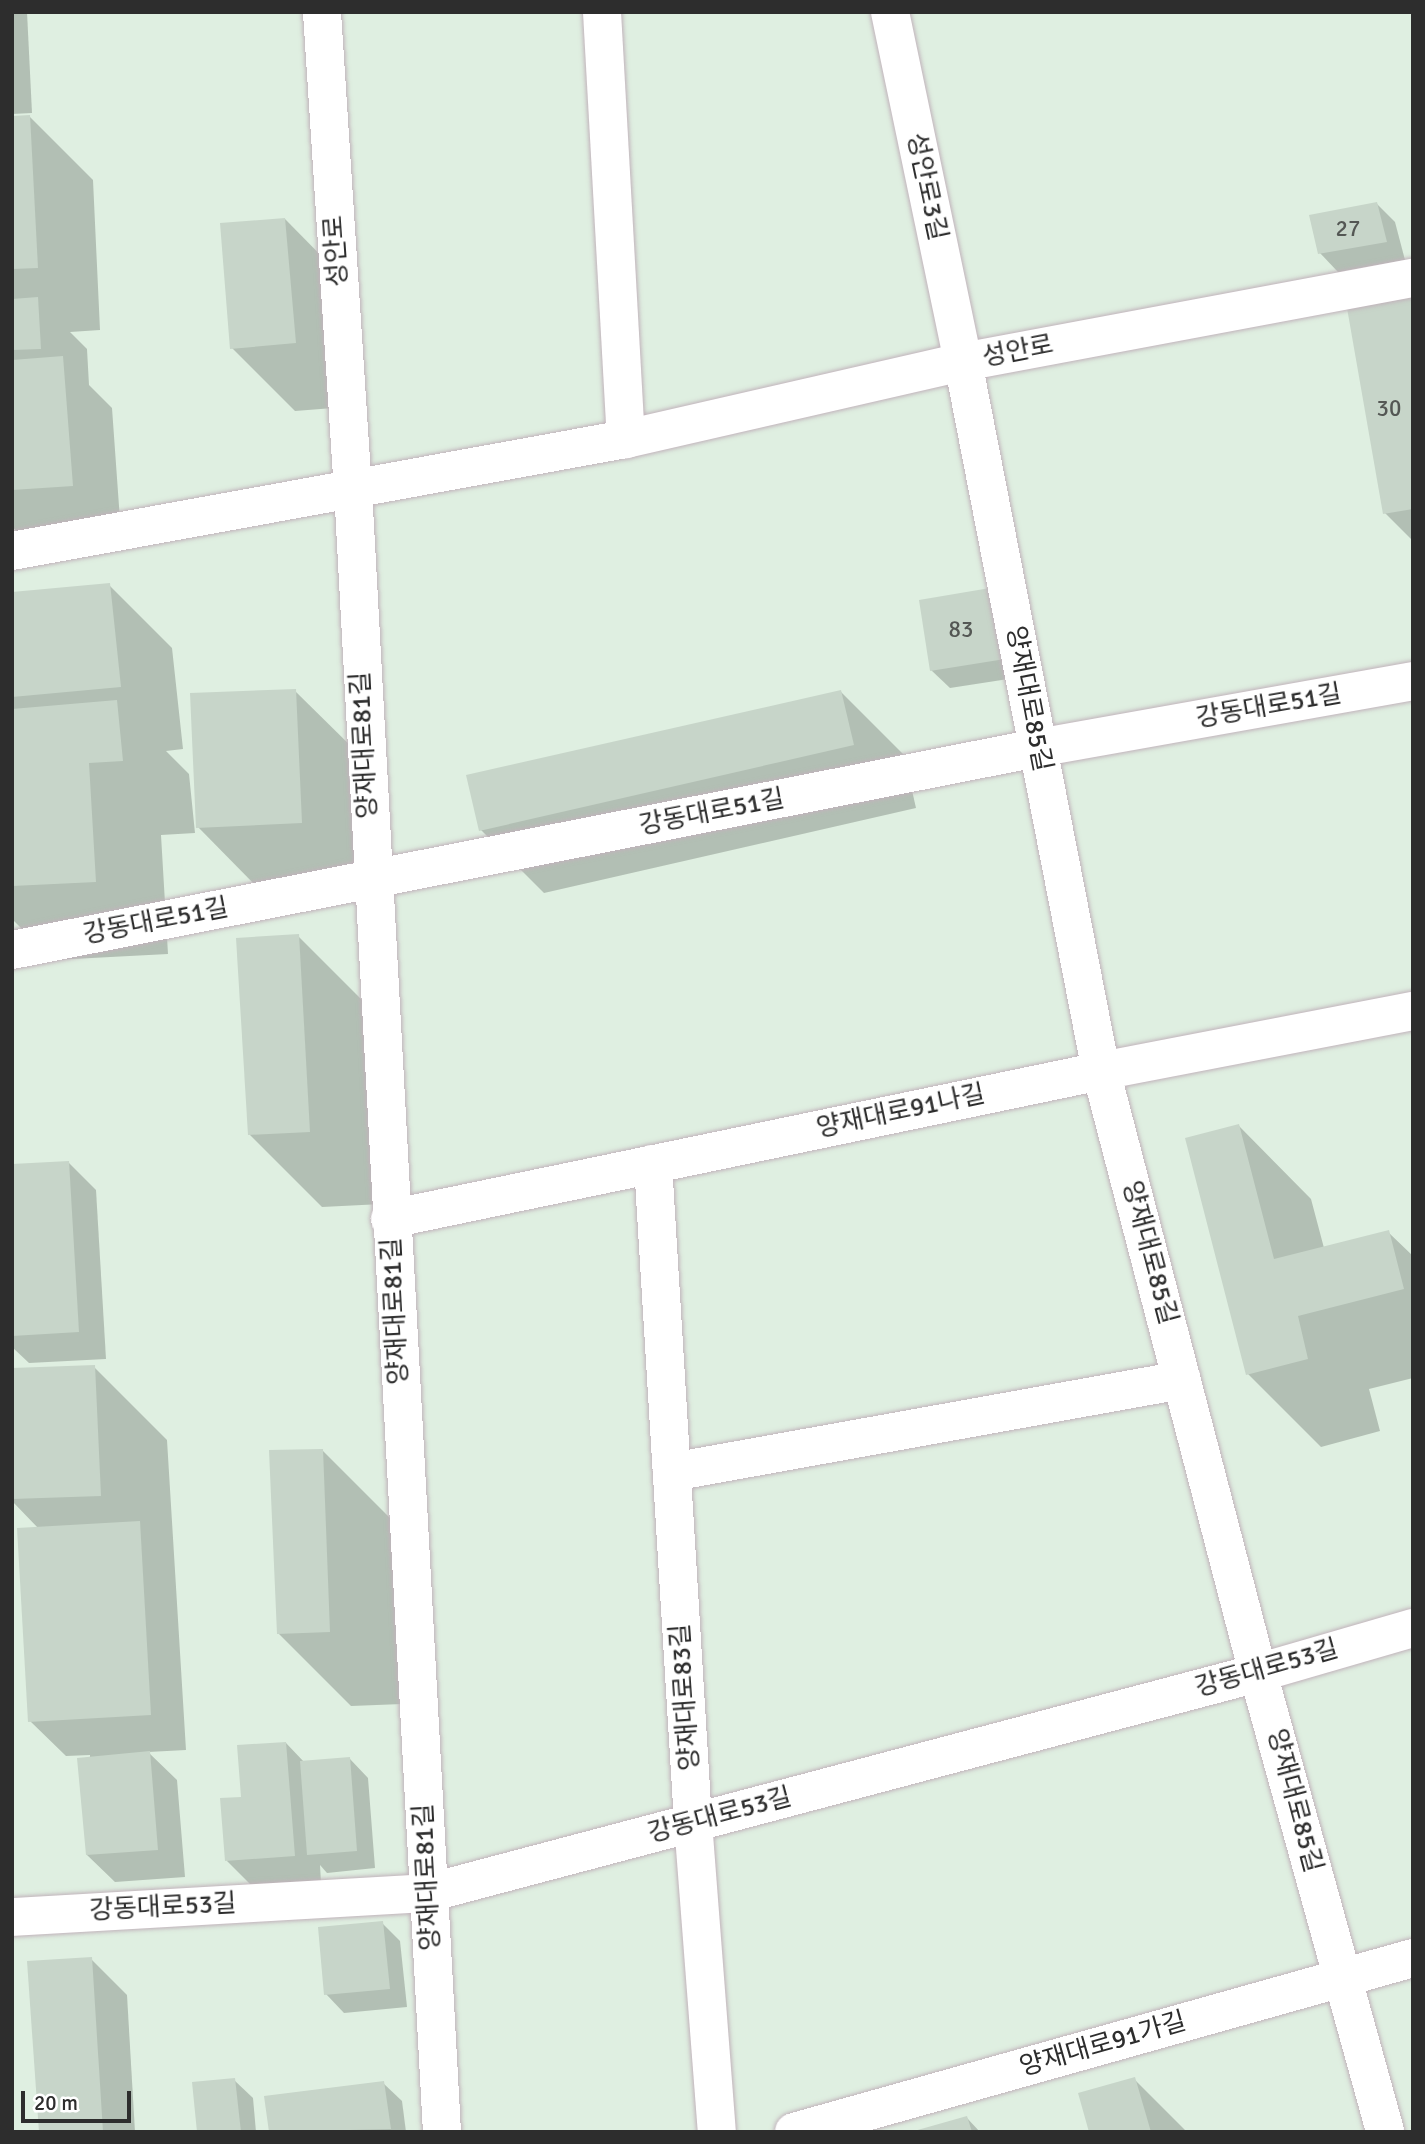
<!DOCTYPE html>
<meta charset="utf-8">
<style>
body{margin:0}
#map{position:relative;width:1425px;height:2144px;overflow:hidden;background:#dfefe1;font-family:Signika,"Noto Sans KR",sans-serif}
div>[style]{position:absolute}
.shadow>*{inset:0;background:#0003}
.building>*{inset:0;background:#c7d5c9}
.roads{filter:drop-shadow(0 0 2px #c1b3bb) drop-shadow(0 0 2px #c1b3bb)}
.minor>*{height:38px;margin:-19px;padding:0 19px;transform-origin:19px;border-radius:19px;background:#fff}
span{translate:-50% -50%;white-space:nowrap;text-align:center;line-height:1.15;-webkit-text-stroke:5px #fff;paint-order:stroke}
.number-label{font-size:23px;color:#545754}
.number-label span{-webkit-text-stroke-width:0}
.street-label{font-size:26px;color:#2d2d2d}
.frame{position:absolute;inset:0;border:14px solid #2d2d2d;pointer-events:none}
.scale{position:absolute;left:21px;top:2091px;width:110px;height:32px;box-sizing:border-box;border:4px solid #2d2d2d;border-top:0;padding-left:9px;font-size:21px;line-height:24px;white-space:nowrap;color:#2d2d2d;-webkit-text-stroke:5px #fff;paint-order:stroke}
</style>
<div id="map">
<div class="shadow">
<i style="clip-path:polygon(12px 12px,27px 12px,32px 113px,12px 114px)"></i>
<i style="clip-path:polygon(30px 117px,93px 180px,100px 330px,70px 332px,87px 349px,89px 385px,112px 408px,121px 534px,29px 541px,12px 527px,12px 118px)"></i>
<i style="clip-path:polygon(1377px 204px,1395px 222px,1405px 260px,1338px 272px,1320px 253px)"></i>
<i style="clip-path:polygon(285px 219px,348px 283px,359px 406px,295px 411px,232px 348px)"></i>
<i style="clip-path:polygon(1413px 297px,1413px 541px,1385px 513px)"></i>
<i style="clip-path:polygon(109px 585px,172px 648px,183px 749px,166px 751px,189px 774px,195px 833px,161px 835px,168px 954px,53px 960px,12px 919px,12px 594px)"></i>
<i style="clip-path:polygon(989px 590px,1022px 677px,950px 688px,931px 670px)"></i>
<i style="clip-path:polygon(295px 691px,359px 754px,365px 886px,261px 891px,198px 827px)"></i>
<i style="clip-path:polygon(841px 692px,904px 755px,916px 808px,544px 893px,481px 830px)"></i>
<i style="clip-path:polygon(298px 936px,371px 1009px,382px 1204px,322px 1207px,249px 1134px)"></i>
<i style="clip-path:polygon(1239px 1126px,1311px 1199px,1324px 1248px,1388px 1232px,1413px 1256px,1413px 1378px,1369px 1389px,1380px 1431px,1321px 1447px,1248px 1374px)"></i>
<i style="clip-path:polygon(69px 1163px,96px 1190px,106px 1359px,29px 1363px,12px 1347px,12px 1166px)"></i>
<i style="clip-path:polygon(94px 1367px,167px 1440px,186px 1750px,148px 1752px,177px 1780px,185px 1877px,115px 1882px,87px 1855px,90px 1755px,66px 1756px,30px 1721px,39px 1529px,12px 1501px,12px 1370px)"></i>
<i style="clip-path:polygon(322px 1450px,395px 1523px,402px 1704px,351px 1706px,278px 1633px)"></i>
<i style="clip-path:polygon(286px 1743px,305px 1763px,350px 1759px,368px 1778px,375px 1868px,327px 1873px,320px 1865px,321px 1883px,254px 1888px,227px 1861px,243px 1798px)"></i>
<i style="clip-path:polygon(382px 1923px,400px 1941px,407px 2007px,344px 2013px,326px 1994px)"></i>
<i style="clip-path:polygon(91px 1959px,127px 1995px,135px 2132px,40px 2132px)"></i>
<i style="clip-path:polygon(1134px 2079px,1187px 2132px,1091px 2132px)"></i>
<i style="clip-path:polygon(234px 2080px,253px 2098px,256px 2132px,199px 2132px)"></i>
<i style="clip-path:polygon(383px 2083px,402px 2101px,406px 2132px,271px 2132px)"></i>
<i style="clip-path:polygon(967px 2118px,980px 2132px,918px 2132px)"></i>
</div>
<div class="building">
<i style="clip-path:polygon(30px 115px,38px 268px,12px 269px,12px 116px)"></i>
<i style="clip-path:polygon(1377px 202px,1387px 242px,1318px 254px,1309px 215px)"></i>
<i style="clip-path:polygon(285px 218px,296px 343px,230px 349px,220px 223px)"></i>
<i style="clip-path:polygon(1413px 295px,1413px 509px,1383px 514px,1347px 308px)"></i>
<i style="clip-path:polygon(38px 297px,41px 349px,12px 350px,12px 299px)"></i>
<i style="clip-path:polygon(63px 356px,73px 486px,12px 490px,12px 360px)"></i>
<i style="clip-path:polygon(110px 583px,121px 687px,12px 697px,12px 592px)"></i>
<i style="clip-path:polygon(990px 588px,1005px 659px,930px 671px,919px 600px)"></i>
<i style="clip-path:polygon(296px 689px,302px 823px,196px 828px,190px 693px)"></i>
<i style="clip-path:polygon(841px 690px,854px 745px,479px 831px,466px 775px)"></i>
<i style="clip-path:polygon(117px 700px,123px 761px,89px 763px,96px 882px,12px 886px,12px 709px)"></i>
<i style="clip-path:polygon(299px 934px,310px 1132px,248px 1135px,236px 938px)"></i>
<i style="clip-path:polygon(1239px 1124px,1274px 1259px,1389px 1230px,1404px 1289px,1298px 1316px,1308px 1359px,1246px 1375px,1185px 1138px)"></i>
<i style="clip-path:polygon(69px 1161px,79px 1332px,12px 1336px,12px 1164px)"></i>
<i style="clip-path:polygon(95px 1365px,101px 1496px,12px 1499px,12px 1368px)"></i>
<i style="clip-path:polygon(323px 1449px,330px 1632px,277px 1634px,269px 1450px)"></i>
<i style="clip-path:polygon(140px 1521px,151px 1715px,28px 1722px,17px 1528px)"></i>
<i style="clip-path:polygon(286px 1742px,295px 1856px,225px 1861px,220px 1798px,241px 1797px,237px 1745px)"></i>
<i style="clip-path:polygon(150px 1751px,158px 1850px,86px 1855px,77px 1758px)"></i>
<i style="clip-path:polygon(350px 1757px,357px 1851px,307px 1855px,300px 1761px)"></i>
<i style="clip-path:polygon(383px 1921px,390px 1989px,324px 1995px,318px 1927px)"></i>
<i style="clip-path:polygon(92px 1957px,103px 2132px,39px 2132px,27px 1961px)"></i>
<i style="clip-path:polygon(1135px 2077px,1151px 2132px,1089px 2132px,1078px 2093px)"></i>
<i style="clip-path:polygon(235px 2078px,241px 2132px,197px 2132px,192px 2082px)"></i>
<i style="clip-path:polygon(384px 2081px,391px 2129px,269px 2132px,264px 2096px)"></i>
<i style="clip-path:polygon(967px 2116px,972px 2132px,914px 2132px,914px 2131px)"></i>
</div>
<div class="roads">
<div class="minor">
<i style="left:322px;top:12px;width:478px;rotate:86.3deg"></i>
<i style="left:353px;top:489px;width:1645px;rotate:86.9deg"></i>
<i style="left:602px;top:12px;width:428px;rotate:86.8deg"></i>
<i style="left:890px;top:12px;width:358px;rotate:78.2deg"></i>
<i style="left:963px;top:362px;width:722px;rotate:78.99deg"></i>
<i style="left:1101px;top:1071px;width:622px;rotate:75.38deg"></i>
<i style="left:1258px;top:1673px;width:476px;rotate:74.5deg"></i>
<i style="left:12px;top:551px;width:624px;rotate:-10.34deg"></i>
<i style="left:626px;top:439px;width:346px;rotate:-12.9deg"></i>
<i style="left:963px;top:362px;width:458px;rotate:-10.6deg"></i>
<i style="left:12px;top:950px;width:1045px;rotate:-11.15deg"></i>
<i style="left:1037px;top:748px;width:382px;rotate:-10.1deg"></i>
<i style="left:653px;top:1164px;width:659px;rotate:86.52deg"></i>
<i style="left:693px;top:1822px;width:311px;rotate:85.6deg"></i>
<i style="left:390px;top:1219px;width:726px;rotate:-11.76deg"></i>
<i style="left:1101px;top:1071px;width:318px;rotate:-10.9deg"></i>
<i style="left:672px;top:1472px;width:518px;rotate:-10.23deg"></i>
<i style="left:12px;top:1917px;width:417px;rotate:-3.3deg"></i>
<i style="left:428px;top:1893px;width:859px;rotate:-14.85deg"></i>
<i style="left:1258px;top:1673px;width:161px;rotate:-16.2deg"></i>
<i style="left:794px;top:2132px;width:643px;rotate:-15.7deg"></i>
</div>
</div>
<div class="number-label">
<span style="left:1348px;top:229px">27</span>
<span style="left:1389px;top:409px">30</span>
<span style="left:961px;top:630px">83</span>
</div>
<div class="street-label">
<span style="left:926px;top:187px;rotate:78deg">성안로3길</span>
<span style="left:337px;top:251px;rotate:-94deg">성안로</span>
<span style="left:1018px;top:352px;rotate:-11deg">성안로</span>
<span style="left:1028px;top:699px;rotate:79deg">양재대로85길</span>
<span style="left:1269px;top:707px;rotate:-10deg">강동대로51길</span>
<span style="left:365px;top:745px;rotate:-93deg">양재대로81길</span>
<span style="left:712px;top:813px;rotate:-11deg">강동대로51길</span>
<span style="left:156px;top:922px;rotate:-11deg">강동대로51길</span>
<span style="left:901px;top:1112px;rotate:-12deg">양재대로91나길</span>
<span style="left:1149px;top:1253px;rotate:75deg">양재대로85길</span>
<span style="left:396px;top:1311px;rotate:-93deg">양재대로81길</span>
<span style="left:1267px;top:1669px;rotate:-16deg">강동대로53길</span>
<span style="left:686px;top:1697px;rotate:-94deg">양재대로83길</span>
<span style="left:1294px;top:1801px;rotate:75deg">양재대로85길</span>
<span style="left:720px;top:1816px;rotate:-15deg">강동대로53길</span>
<span style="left:428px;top:1877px;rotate:-93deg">양재대로81길</span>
<span style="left:163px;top:1908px;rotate:-3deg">강동대로53길</span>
<span style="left:1103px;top:2045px;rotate:-16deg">양재대로91가길</span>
</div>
<div class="frame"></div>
<div class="scale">20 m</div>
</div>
